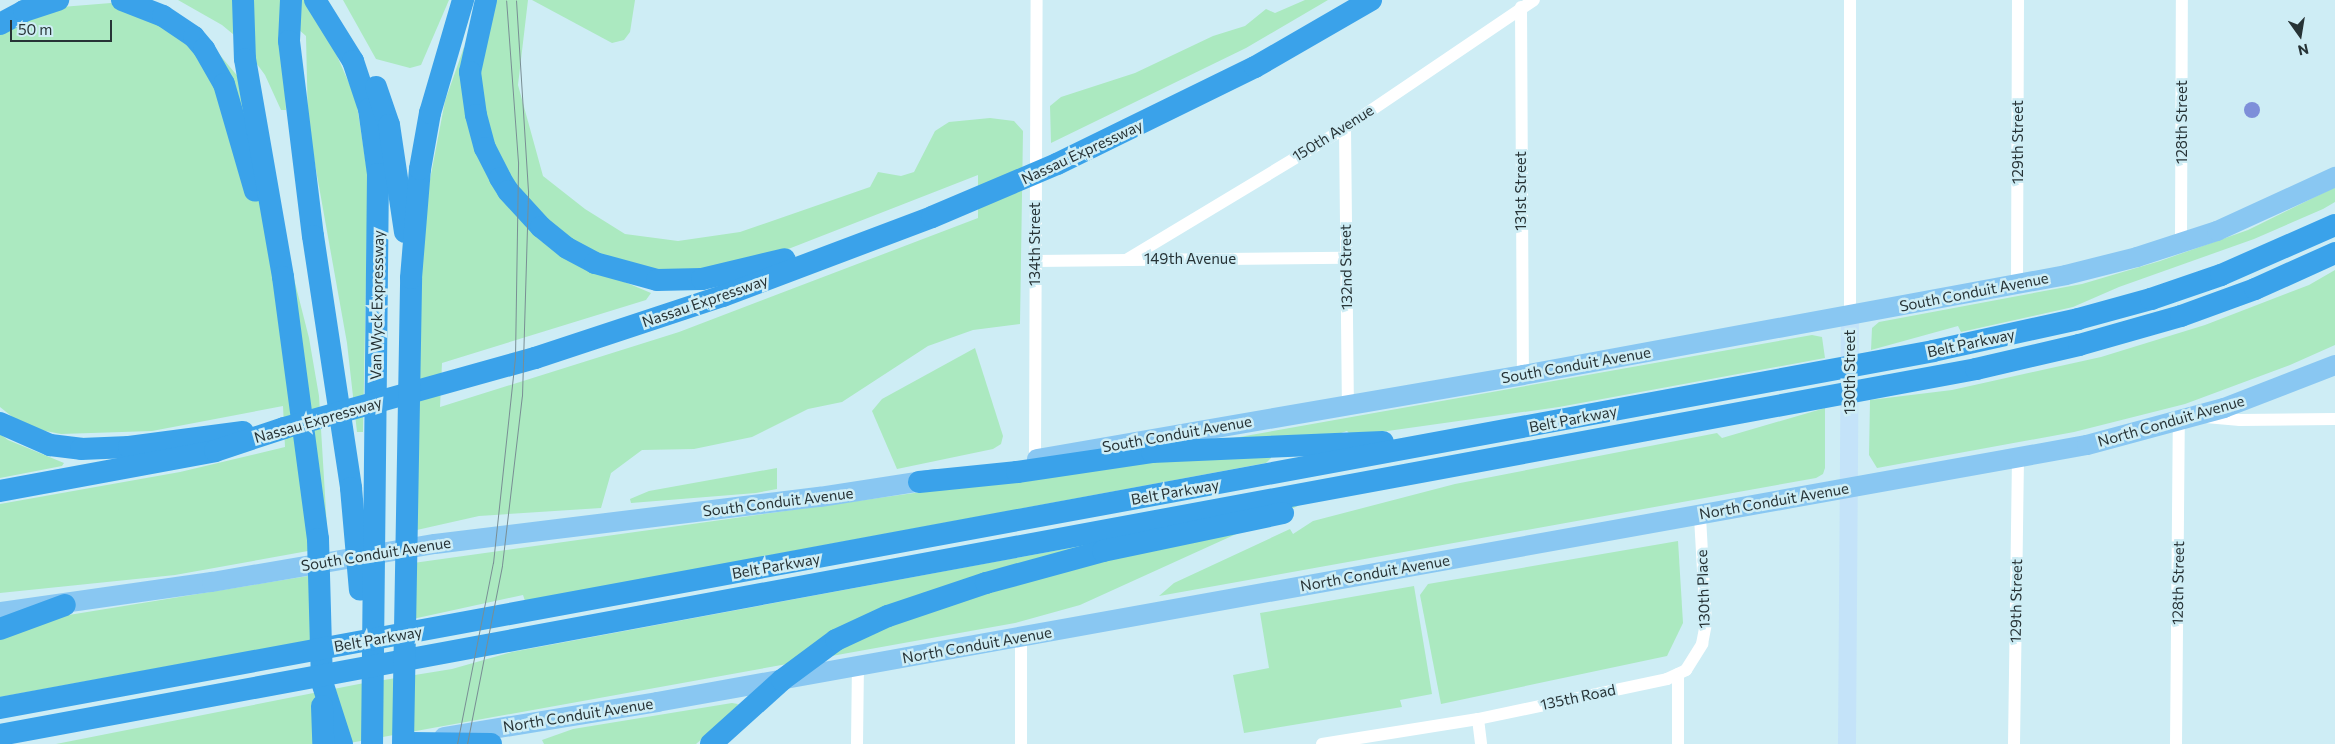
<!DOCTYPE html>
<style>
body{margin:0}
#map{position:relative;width:2335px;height:744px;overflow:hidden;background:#ceedf5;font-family:Commissioner,sans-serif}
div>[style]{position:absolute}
.green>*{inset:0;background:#abe9c0}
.water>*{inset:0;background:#7e8fd9}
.round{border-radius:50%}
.street>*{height:12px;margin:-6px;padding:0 6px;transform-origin:6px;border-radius:6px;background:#fff}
.secondary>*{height:18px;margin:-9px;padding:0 9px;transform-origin:9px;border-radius:9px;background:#c4e3f9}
.primary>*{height:20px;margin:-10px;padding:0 10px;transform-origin:10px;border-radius:10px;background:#89c7f2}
.highway>*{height:22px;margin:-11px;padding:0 11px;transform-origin:11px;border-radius:11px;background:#3aa2ea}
.tram>*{height:1px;margin:-0.5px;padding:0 0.5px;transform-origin:0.5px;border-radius:0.5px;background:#798e94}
span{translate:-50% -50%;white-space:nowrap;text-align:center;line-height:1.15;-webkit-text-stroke:5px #ceedf5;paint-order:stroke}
.street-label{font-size:15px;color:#273336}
.north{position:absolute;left:2275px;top:10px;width:50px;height:50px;-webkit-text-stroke:4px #ceedf5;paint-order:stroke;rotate:167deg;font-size:14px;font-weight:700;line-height:20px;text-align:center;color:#273336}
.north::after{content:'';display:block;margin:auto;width:18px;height:22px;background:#273336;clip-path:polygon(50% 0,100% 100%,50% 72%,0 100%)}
.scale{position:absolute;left:10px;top:20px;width:102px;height:22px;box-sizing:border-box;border:2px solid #273336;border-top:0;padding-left:6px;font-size:15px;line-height:18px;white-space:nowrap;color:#273336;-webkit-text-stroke:4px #ceedf5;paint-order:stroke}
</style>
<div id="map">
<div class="green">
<i style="clip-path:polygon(178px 0,306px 0,326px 31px,356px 99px,368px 177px,363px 432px,357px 432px,347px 343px,308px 125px,306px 36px,281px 14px,286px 110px,281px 110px,265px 75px,248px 52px,251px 49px,222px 25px)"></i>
<i style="clip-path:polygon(343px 0,449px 0,421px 65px,410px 68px,376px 59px)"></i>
<i style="clip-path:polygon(489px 0,528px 0,518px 85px,543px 176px,585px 209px,625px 234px,678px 241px,740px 232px,870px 187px,878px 172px,901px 176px,914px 172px,935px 131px,949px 122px,990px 118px,1014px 121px,1023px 131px,1020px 324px,973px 330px,928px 346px,842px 402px,808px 409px,752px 437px,694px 449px,642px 450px,611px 473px,601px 508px,479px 516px,399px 534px,399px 369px,411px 279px,445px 101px,464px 47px,465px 96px,470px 122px,478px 148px,510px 205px,541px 241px,584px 265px,651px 293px,646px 300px,442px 363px,440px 407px,679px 332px,978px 218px,978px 175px,778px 253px,713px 273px,652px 272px,585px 252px,545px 221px,501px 166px,485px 130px,478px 78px,484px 19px)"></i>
<i style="clip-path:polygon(532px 0,635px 0,630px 32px,624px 40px,612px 43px)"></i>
<i style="clip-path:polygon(1305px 0,1328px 0,1246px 48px,1051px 143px,1050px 106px,1061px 97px,1135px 73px,1213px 36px,1245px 26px,1266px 9px,1275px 13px)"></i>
<i style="clip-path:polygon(111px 3px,214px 48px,245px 85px,309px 338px,319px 396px,327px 528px,319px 549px,175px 575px,0 593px,0 504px,180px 472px,285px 447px,283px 406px,152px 431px,61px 434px,25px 427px,0 407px,0 32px,49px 8px)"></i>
<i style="clip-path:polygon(2335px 187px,2335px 202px,2323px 209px,2254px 239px,2119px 287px,2073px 307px,1961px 332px,1958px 326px,1871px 350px,1872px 328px,1879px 322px,2082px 284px,2160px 261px,2248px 230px)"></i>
<i style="clip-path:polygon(2335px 270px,2335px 345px,2290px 365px,2185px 404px,2074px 432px,1877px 468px,1869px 455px,1870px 400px,1952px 390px,2101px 357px,2205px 325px,2309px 285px)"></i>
<i style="clip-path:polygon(1812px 335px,1822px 337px,1825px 358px,1559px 407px,1352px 436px,1347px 431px,1332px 436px,1228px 439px)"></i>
<i style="clip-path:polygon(975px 348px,1003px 436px,1001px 444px,993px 449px,897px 469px,872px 411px,882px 399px)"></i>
<i style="clip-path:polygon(1825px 408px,1825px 468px,1823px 474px,1816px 478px,1159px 596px,1174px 583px,1290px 529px,1293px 534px,1313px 521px,1455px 484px,1717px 433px,1722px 438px)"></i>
<i style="clip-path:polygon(0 434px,8px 440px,64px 463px,62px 466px,0 478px)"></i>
<i style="clip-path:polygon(1270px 454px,1271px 458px,1266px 463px,525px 601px,523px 595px,399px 622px,399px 565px,1150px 460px)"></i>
<i style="clip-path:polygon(777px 468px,777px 489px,756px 493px,631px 503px,630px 499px,649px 491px)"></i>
<i style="clip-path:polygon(1300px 505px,1080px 605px,1015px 623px,344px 744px,56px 744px,359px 684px,452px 669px,512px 652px)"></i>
<i style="clip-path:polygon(1678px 541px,1683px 623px,1667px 656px,1441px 704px,1420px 595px,1428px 584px)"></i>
<i style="clip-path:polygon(320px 574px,318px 639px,0 697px,0 623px,38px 620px)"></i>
<i style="clip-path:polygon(1414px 586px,1432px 694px,1400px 700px,1402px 707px,1244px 733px,1233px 675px,1269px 668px,1260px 613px)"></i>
<i style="clip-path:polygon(732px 703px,738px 704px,734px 711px,696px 744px,544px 744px,542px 740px,573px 729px)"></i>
</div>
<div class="water">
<i class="round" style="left:2244px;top:102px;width:16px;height:16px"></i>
</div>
<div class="street">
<i style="left:1521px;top:7px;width:368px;rotate:89.7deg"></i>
<i style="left:1345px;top:128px;width:278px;rotate:89.4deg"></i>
<i style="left:2181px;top:244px;width:244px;rotate:-89.8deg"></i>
<i style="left:1128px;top:259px;width:253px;rotate:-31.1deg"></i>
<i style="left:1345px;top:128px;width:228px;rotate:-34.1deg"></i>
<i style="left:1035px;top:261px;width:310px;rotate:-0.6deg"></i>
<i style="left:2017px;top:285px;width:285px;rotate:-89.8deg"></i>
<i style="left:1850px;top:315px;width:315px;rotate:-90deg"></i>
<i style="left:2206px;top:417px;width:34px;rotate:5deg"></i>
<i style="left:2240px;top:420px;width:95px;rotate:-0.6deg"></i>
<i style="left:1035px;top:459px;width:459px;rotate:-89.8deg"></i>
<i style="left:1478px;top:719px;width:25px;rotate:83deg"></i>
<i style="left:857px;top:744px;width:78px;rotate:-89.3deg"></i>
<i style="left:1021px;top:744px;width:107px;rotate:-90deg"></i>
<i style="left:1322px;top:744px;width:158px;rotate:-9.1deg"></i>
<i style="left:1478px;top:719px;width:193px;rotate:-11.9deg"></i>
<i style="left:1667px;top:679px;width:21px;rotate:-25deg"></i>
<i style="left:1686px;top:670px;width:31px;rotate:-58deg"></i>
<i style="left:1702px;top:644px;width:20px;rotate:-79deg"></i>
<i style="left:1706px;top:624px;width:109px;rotate:-93.2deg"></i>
<i style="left:1678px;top:744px;width:70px;rotate:-90deg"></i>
<i style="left:2014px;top:744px;width:287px;rotate:-89.2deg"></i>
<i style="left:2176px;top:744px;width:322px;rotate:-89.5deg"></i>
</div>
<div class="secondary">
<i style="left:1847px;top:744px;width:429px;rotate:-89.6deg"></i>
</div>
<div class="primary">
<i style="left:1037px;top:459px;width:493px;rotate:-9.8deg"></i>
<i style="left:1523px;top:375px;width:552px;rotate:-10.43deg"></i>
<i style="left:2066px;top:275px;width:73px;rotate:-14.2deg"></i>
<i style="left:2137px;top:257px;width:84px;rotate:-18deg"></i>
<i style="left:2217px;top:231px;width:130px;rotate:-24.6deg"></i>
<i style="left:0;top:612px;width:214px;rotate:-8.1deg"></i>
<i style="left:212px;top:582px;width:226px;rotate:-9.7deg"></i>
<i style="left:435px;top:544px;width:388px;rotate:-7deg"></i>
<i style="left:820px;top:497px;width:116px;rotate:-8.9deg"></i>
<i style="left:444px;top:737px;width:216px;rotate:-9.3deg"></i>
<i style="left:657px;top:702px;width:1453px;rotate:-10.19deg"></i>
<i style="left:2087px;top:445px;width:142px;rotate:-15.1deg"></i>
<i style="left:2224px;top:408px;width:119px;rotate:-21.2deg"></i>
</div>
<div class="highway">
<i style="left:122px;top:0;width:44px;rotate:21.3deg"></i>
<i style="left:163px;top:16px;width:37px;rotate:34deg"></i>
<i style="left:194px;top:37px;width:16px;rotate:50deg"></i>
<i style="left:204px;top:49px;width:40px;rotate:60.3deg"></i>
<i style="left:224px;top:84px;width:111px;rotate:73.8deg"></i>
<i style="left:243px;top:0;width:59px;rotate:88.1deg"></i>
<i style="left:245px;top:59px;width:221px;rotate:80.1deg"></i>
<i style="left:283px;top:277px;width:264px;rotate:82.4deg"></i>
<i style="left:318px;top:539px;width:143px;rotate:88.4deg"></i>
<i style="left:322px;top:682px;width:65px;rotate:72.1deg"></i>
<i style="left:291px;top:0;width:41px;rotate:92.8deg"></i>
<i style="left:289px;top:41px;width:196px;rotate:83deg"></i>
<i style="left:313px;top:236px;width:255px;rotate:81.4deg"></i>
<i style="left:351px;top:488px;width:102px;rotate:85deg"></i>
<i style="left:315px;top:0;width:72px;rotate:58.1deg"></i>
<i style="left:353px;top:61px;width:51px;rotate:71.6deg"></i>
<i style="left:369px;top:109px;width:66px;rotate:82.1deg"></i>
<i style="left:378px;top:174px;width:570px;rotate:90.6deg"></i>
<i style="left:486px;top:0;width:74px;rotate:102.5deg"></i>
<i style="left:470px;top:72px;width:43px;rotate:82.1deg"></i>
<i style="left:476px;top:115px;width:34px;rotate:75deg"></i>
<i style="left:485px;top:148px;width:34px;rotate:63deg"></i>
<i style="left:500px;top:178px;width:15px;rotate:58deg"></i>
<i style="left:508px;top:191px;width:49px;rotate:47.5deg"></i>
<i style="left:541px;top:227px;width:33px;rotate:39deg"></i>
<i style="left:567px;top:248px;width:32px;rotate:28deg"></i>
<i style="left:595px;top:263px;width:64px;rotate:15.3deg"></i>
<i style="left:657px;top:280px;width:45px;rotate:-1.3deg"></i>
<i style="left:702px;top:279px;width:85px;rotate:-13.5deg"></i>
<i style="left:0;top:24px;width:27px;rotate:-28deg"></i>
<i style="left:24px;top:11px;width:36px;rotate:-18deg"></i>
<i style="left:376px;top:87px;width:40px;rotate:71.1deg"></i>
<i style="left:389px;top:125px;width:108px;rotate:81.5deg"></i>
<i style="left:0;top:423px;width:55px;rotate:23.7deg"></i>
<i style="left:50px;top:445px;width:31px;rotate:7deg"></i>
<i style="left:81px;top:449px;width:48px;rotate:-2.4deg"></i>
<i style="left:129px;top:447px;width:115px;rotate:-7.5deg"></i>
<i style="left:919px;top:482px;width:99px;rotate:-5.8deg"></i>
<i style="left:1017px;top:472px;width:136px;rotate:-8.4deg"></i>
<i style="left:1152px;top:452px;width:231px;rotate:-2.5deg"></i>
<i style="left:0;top:491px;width:219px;rotate:-10.5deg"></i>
<i style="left:215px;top:451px;width:73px;rotate:-18.4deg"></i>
<i style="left:284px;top:428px;width:261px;rotate:-15.6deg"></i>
<i style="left:535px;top:358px;width:198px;rotate:-18.3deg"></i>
<i style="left:723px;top:296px;width:223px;rotate:-20.7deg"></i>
<i style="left:932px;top:217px;width:136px;rotate:-23deg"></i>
<i style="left:1057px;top:164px;width:220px;rotate:-26.1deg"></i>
<i style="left:1255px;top:67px;width:134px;rotate:-30deg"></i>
<i style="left:0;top:629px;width:69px;rotate:-20.3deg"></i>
<i style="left:322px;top:706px;width:38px;rotate:88deg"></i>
<i style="left:0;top:708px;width:1966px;rotate:-10.46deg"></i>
<i style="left:1933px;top:351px;width:148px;rotate:-12.4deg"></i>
<i style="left:2078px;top:319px;width:76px;rotate:-15.3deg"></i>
<i style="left:2151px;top:299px;width:74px;rotate:-18.9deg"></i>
<i style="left:2221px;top:275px;width:124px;rotate:-23.7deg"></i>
<i style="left:0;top:735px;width:2010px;rotate:-10.49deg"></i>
<i style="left:1976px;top:369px;width:106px;rotate:-13.1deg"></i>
<i style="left:2079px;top:345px;width:106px;rotate:-15.9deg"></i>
<i style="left:2181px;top:316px;width:79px;rotate:-20deg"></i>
<i style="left:2255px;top:289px;width:88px;rotate:-24.2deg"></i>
<i style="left:411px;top:743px;width:80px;rotate:0.7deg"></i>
<i style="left:403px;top:744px;width:466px;rotate:-89deg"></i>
<i style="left:411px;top:278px;width:109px;rotate:-85.3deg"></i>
<i style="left:420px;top:169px;width:57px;rotate:-79.9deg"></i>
<i style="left:430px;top:113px;width:118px;rotate:-73.7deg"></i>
<i style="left:711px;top:744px;width:96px;rotate:-42deg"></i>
<i style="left:782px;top:680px;width:67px;rotate:-36.5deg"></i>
<i style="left:836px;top:640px;width:57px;rotate:-24.8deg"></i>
<i style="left:888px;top:616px;width:103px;rotate:-18.6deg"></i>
<i style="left:986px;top:583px;width:121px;rotate:-15.3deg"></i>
<i style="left:1103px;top:551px;width:184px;rotate:-11.9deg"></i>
</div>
<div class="tram">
<i style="left:457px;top:744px;width:185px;rotate:-78.8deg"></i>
<i style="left:493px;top:563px;width:206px;rotate:-83.9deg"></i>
<i style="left:515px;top:358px;width:196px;rotate:-89.1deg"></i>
<i style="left:518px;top:162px;width:162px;rotate:-94.2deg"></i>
<i style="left:467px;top:744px;width:182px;rotate:-78.9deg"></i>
<i style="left:502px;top:565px;width:170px;rotate:-83.3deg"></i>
<i style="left:522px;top:396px;width:205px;rotate:-88.3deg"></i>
<i style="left:528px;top:191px;width:191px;rotate:-93.6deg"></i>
</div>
<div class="street-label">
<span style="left:2182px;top:122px;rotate:-90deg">128th Street</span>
<span style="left:1333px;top:133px;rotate:-32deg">150th Avenue</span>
<span style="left:2018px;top:142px;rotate:-90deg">129th Street</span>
<span style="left:1082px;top:152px;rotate:-25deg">Nassau Expressway</span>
<span style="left:1521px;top:191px;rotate:-90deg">131st Street</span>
<span style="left:1035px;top:244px;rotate:-90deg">134th Street</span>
<span style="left:1190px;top:259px">149th Avenue</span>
<span style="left:1346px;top:267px;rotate:-91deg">132nd Street</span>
<span style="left:1974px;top:292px;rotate:-11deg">South Conduit Avenue</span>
<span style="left:705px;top:301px;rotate:-19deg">Nassau Expressway</span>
<span style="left:377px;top:305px;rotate:-89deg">Van Wyck Expressway</span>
<span style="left:1971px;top:343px;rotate:-12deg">Belt Parkway</span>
<span style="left:1576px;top:365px;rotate:-10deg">South Conduit Avenue</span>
<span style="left:1850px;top:372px;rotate:-90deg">130th Street</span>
<span style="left:1573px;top:419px;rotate:-11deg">Belt Parkway</span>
<span style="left:318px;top:420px;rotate:-16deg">Nassau Expressway</span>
<span style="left:2171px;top:421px;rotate:-16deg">North Conduit Avenue</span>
<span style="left:1177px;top:434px;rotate:-10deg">South Conduit Avenue</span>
<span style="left:1175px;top:492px;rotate:-10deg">Belt Parkway</span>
<span style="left:1774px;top:501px;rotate:-10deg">North Conduit Avenue</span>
<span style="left:778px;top:502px;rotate:-7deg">South Conduit Avenue</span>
<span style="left:376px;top:554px;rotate:-9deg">South Conduit Avenue</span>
<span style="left:776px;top:566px;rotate:-10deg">Belt Parkway</span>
<span style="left:1375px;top:573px;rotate:-10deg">North Conduit Avenue</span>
<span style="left:2178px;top:583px;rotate:-89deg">128th Street</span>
<span style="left:1703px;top:589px;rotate:-92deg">130th Place</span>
<span style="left:2016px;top:601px;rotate:-89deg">129th Street</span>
<span style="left:378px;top:639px;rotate:-10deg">Belt Parkway</span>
<span style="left:977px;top:645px;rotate:-10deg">North Conduit Avenue</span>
<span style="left:1578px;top:697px;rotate:-12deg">135th Road</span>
<span style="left:578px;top:715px;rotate:-9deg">North Conduit Avenue</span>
</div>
<div class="north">N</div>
<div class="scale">50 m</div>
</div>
